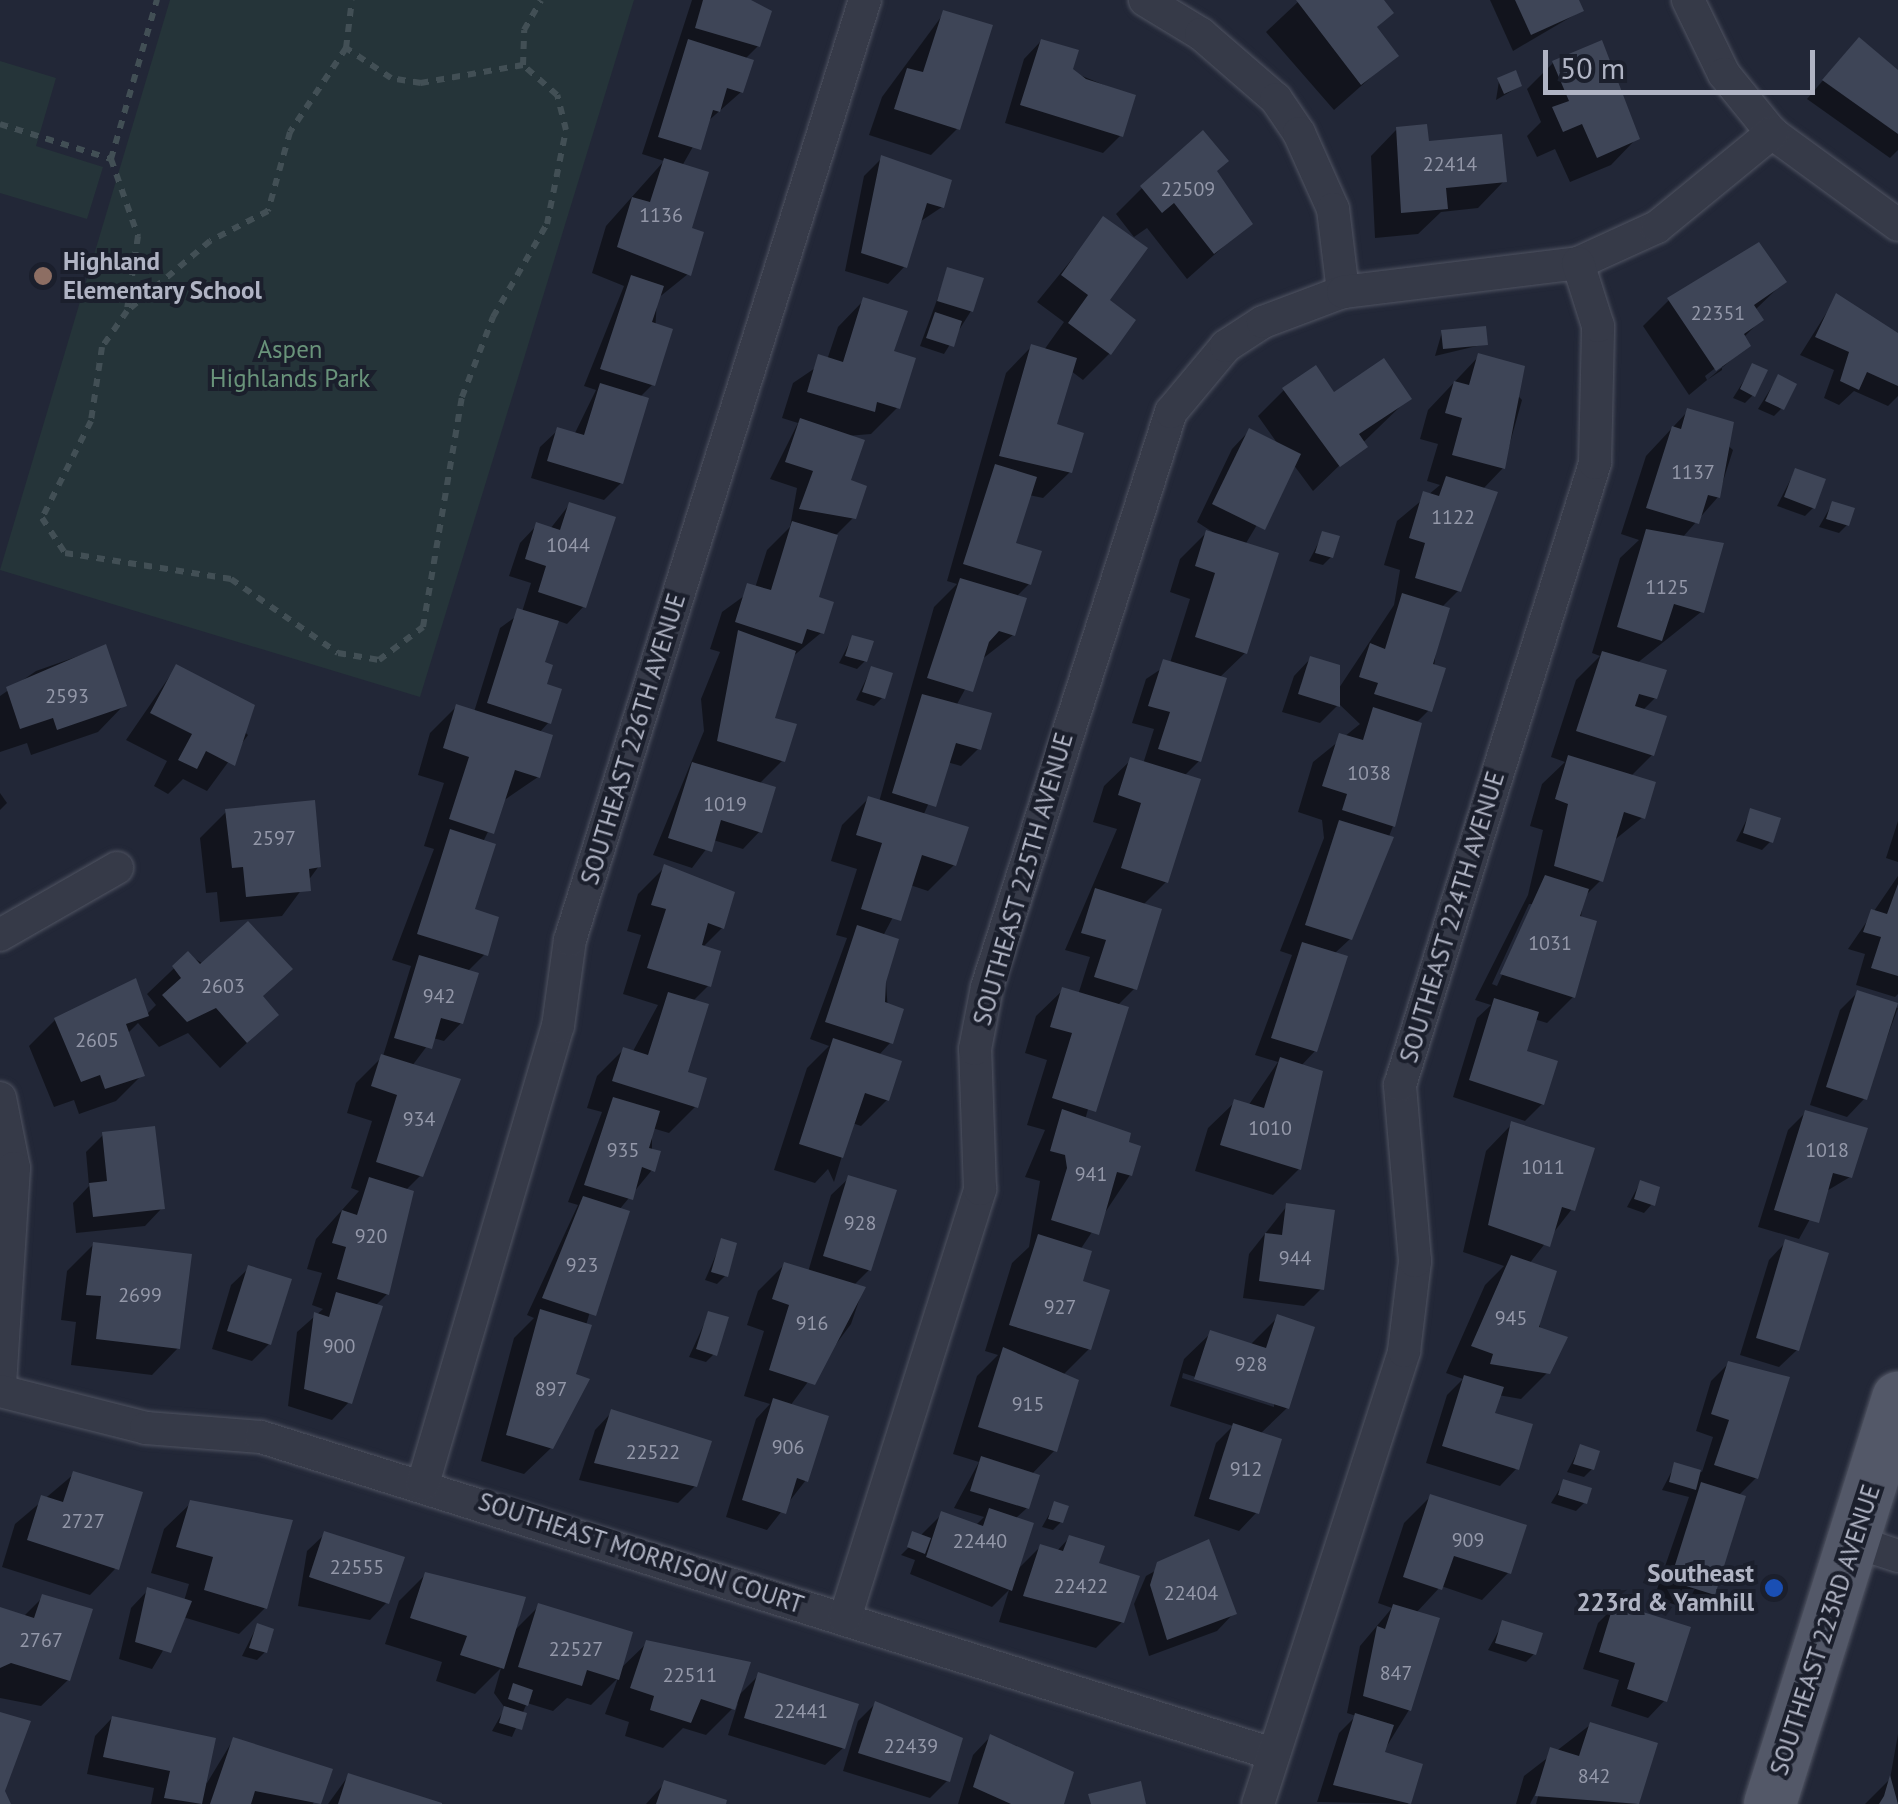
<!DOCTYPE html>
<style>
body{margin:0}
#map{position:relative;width:1898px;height:1804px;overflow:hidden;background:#222737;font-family:"PT Sans",sans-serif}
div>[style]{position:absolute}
.green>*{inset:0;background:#253439}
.shadow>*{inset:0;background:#0007}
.building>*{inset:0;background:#3e4557}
.path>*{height:6px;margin-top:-3px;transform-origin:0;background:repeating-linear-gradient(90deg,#424f55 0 8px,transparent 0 16px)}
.roads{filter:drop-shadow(0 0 2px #505462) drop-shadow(0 0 2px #505462)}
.street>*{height:32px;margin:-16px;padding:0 16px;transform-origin:16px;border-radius:16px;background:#363a48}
.primary>*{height:52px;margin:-26px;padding:0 26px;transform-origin:26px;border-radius:26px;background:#535868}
.dots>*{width:28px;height:28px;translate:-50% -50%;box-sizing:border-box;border:5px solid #1b1f2c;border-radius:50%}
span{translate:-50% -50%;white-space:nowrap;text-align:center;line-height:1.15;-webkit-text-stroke:8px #1b1f2c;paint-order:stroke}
.number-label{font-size:20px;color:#9498a9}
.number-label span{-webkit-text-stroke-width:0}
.poi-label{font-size:25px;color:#b0b4c4;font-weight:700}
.left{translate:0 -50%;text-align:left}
.right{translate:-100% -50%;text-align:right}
.park-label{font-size:25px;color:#69937a}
.street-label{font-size:25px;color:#b0b4c4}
.scale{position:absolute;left:1543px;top:50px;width:272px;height:45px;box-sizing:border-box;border:5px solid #b0b4c4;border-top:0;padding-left:12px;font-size:30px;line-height:35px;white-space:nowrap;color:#b0b4c4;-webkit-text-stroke:8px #1b1f2c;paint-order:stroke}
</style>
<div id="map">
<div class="green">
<i style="clip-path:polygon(170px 0,634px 0,420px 697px,0 570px)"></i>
<i style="clip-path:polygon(0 61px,56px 78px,36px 146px,103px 167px,87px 219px,0 193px)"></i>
</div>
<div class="shadow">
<i style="clip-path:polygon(692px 0,748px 0,758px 46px,745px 59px,741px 92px,707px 122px,682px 166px,688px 274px,657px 299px,652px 385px,640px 397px,621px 483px,604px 500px,531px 478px,540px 447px,558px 430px,574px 435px,596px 390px,584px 386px,624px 286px,592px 273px,606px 226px,664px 161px,642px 154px)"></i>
<i style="clip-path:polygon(1300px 0,1381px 0,1391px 13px,1375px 29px,1395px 56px,1334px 110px,1266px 32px)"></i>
<i style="clip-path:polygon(1490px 0,1577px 0,1581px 11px,1513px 51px)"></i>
<i style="clip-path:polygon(944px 13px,957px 129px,931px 155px,869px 135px,882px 97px)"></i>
<i style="clip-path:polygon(1041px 41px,1070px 71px,1133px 97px,1120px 136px,1103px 153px,1005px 123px,1024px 59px)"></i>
<i style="clip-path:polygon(1842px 58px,1898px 74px,1898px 150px,1890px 158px,1807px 99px)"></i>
<i style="clip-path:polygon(1553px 63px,1637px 138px,1611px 165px,1570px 182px,1555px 149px,1537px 157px,1527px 136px,1541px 122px,1527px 89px)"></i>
<i style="clip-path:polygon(1499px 81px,1520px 86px,1496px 100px)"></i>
<i style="clip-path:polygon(1397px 129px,1426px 143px,1504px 181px,1478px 208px,1441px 212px,1418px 234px,1375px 238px,1371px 156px)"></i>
<i style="clip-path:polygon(882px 158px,942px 207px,918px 223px,905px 266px,888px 284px,845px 271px,864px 176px)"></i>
<i style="clip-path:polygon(1215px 172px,1250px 223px,1187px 279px,1147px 228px,1134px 237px,1116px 214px,1142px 188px)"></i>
<i style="clip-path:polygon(1104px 220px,1109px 354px,1083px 380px,1071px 371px,1054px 426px,1070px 472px,1043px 498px,1029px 495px,1013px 544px,1029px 584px,1016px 597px,1013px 635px,981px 660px,956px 706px,978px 749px,961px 766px,947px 762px,923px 816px,954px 865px,928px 891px,910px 885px,883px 936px,890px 1043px,878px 1056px,887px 1100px,861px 1126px,852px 1123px,834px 1182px,828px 1169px,815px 1183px,774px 1170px,807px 1068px,829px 1046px,810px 1039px,847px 938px,836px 935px,857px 869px,831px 861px,842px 825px,868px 799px,879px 802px,934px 607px,957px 584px,947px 581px,1006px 373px,1032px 346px,1044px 350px,1064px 322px,1037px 302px)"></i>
<i style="clip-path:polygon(948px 270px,971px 311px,944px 354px,920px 346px)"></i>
<i style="clip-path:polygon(evenodd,1784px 282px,1754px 311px,1761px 320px,1743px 338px,1748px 346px,1689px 395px,1643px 326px,1669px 300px,1784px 282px,1722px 363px,1722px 370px,1707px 380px,1705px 376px,1722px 363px)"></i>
<i style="clip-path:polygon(1837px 296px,1898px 335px,1898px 396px,1888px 406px,1854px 391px,1839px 405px,1824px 398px,1834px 370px,1800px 355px)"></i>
<i style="clip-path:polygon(864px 300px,891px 353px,897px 408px,871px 434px,847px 436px,854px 517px,836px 535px,815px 599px,822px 632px,791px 658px,771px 719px,783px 760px,758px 785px,760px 831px,743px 849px,713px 840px,692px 868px,653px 855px,704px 731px,701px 699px,720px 652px,710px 649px,722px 612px,755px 588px,767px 550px,790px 527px,797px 488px,770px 479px,798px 423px,782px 418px,793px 383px,827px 360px,838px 327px)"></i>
<i style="clip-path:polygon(1442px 332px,1485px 344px,1435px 356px)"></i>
<i style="clip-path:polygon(1479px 356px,1522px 400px,1503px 468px,1482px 490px,1459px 590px,1441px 608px,1429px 710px,1416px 723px,1393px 826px,1350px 939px,1334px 954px,1315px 1051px,1300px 1067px,1299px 1169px,1273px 1195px,1195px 1171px,1208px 1128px,1235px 1102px,1248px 1106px,1278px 1062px,1255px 1055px,1292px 955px,1280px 951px,1324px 838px,1322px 820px,1298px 812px,1313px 762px,1360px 724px,1339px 704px,1320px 723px,1282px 712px,1294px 676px,1311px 658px,1339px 688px,1394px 605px,1400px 570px,1384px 565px,1397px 521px,1440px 485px,1427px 481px,1438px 444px,1420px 439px,1428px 410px)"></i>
<i style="clip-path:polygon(1753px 366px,1753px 395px,1745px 403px,1733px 398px)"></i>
<i style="clip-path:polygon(1778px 377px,1782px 408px,1774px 416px,1758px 409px)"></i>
<i style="clip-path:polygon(1284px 390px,1408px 399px,1313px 491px,1293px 464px,1245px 545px,1245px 653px,1219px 678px,1199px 761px,1184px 776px,1166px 882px,1143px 905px,1134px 989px,1117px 1006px,1085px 1120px,1130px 1175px,1080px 1250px,1089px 1349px,1061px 1377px,1054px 1451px,1031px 1475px,1027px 1508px,1015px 1519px,1015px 1572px,1040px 1547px,1056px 1552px,1070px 1537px,1096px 1564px,1122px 1622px,1096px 1648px,999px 1622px,1009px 1590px,992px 1607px,910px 1574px,915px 1560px,901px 1555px,942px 1514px,975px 1526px,984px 1517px,954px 1508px,979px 1462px,953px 1454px,977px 1376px,998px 1355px,985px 1351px,1012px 1263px,1029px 1247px,1040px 1181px,1025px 1177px,1045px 1130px,1027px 1125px,1047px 1060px,1025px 1053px,1036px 1016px,1063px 990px,1078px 995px,1090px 957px,1065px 950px,1117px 829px,1093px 822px,1104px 786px,1131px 760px,1143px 764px,1154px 729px,1132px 723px,1146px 679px,1170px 663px,1190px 599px,1170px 592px,1180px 559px,1206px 533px,1222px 538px,1197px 522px,1232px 449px,1249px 431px,1280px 447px,1258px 416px)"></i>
<i style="clip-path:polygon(evenodd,1688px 411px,1733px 450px,1718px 497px,1682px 538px,1701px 612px,1636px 664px,1655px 698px,1642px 711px,1652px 755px,1630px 777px,1643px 817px,1612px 842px,1600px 881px,1583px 898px,1573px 997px,1547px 1023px,1534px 1019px,1524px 1052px,1542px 1104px,1525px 1121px,1453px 1097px,1477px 1018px,1491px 1005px,1475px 1000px,1528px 895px,1543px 830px,1530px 826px,1542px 784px,1565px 762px,1551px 757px,1576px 680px,1600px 656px,1592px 653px,1620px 558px,1639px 540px,1621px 534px,1646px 456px,1688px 411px,1529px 904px,1534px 904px,1497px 986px,1492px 984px,1529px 904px)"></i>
<i style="clip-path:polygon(1795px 471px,1813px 508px,1805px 516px,1777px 506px)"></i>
<i style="clip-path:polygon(1832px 504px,1847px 525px,1839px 533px,1819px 527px)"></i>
<i style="clip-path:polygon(569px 505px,584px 606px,567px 624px,556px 620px,542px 664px,549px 722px,539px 733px,538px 777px,503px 801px,483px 842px,472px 911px,485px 954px,467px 972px,461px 1023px,444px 1041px,433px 1038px,412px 1066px,421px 1175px,405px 1191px,387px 1294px,375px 1306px,349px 1402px,332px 1420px,288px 1406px,297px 1332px,323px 1309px,312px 1305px,322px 1273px,307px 1269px,316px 1239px,359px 1191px,351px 1188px,372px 1121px,347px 1113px,356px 1083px,383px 1056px,411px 966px,392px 960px,434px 849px,424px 846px,444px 783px,418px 775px,430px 733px,456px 707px,474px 712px,500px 628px,522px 612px,531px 583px,509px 576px,520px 543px,537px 525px,550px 529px)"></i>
<i style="clip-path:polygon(1323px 534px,1331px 557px,1323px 565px,1309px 561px)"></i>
<i style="clip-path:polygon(852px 638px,865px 661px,857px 669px,839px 663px)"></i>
<i style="clip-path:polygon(104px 647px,124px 705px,98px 732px,31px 755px,27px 743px,0 752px,0 696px,36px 671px)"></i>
<i style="clip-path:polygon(176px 667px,248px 735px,207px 791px,183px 779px,168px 794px,154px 786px,167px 761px,126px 740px)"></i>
<i style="clip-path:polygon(871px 669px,882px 698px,874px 706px,856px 700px)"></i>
<i style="clip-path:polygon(0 793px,7px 803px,0 810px)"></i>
<i style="clip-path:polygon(227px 811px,319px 866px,282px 916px,220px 922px,217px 892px,206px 893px,200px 838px)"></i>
<i style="clip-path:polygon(1751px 811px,1770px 842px,1762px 850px,1736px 841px)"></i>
<i style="clip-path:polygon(1898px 821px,1898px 862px,1886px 858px)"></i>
<i style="clip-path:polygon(665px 867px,722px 928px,702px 948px,708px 986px,692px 1002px,685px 1074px,695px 1107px,669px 1133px,652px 1128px,652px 1170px,619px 1210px,551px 1448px,524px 1474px,481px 1461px,514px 1338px,534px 1318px,527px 1315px,578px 1205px,568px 1202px,602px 1112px,587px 1108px,597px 1076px,623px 1050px,632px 1053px,658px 1005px,623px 994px,641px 935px,627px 931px,638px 894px)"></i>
<i style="clip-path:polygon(1898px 876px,1898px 994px,1895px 997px,1856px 985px,1865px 954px,1848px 949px)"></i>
<i style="clip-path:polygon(188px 955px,261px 997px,249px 1041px,220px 1068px,188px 1033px,159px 1047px,138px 1023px,127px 1034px,142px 1075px,116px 1101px,79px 1114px,74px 1100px,54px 1107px,29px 1046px,55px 1020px,146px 1015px,156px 1005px,147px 994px)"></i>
<i style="clip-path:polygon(1857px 993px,1898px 1008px,1864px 1099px,1847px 1117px,1810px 1105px,1840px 1010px)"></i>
<i style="clip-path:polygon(1806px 1112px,1850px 1177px,1825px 1192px,1799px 1239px,1758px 1227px,1788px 1130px)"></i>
<i style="clip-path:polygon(1512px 1124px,1572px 1209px,1529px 1264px,1548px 1372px,1521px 1399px,1498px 1395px,1492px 1415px,1517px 1468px,1500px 1486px,1426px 1463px,1447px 1395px,1463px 1379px,1446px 1373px,1485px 1285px,1504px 1266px,1463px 1252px,1486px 1151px)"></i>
<i style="clip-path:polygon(103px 1135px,162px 1208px,145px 1226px,76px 1233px,73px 1203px,89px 1186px,86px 1152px)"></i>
<i style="clip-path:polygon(849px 1178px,869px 1270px,853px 1286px,863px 1289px,851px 1324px,790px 1406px,806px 1480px,767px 1530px,726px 1517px,756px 1419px,770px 1404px,744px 1396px,764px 1331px,747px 1325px,758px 1291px,785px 1264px,808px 1272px,831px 1195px)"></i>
<i style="clip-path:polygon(1640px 1183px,1652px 1204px,1644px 1213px,1627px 1207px)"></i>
<i style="clip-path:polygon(1287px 1206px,1322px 1288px,1304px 1306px,1243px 1298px,1249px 1254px)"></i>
<i style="clip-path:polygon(722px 1241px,725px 1276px,717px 1284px,705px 1280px)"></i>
<i style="clip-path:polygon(1786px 1242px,1797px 1350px,1779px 1367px,1740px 1355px,1769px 1260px)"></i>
<i style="clip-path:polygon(94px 1244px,178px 1348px,152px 1375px,71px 1365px,76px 1322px,61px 1320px,67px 1271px)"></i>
<i style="clip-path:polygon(249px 1268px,269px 1344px,252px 1361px,212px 1349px,231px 1285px)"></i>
<i style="clip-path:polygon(709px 1313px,714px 1354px,706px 1362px,689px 1357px)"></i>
<i style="clip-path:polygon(evenodd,1278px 1317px,1287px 1408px,1260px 1434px,1256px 1513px,1239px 1531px,1194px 1516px,1216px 1443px,1233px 1426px,1170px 1406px,1184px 1359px,1211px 1333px,1251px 1344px,1278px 1317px,1183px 1373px,1274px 1402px,1274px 1407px,1182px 1378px,1183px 1373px)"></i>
<i style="clip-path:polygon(1728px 1364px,1756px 1478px,1738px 1496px,1713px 1594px,1695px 1611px,1654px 1598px,1689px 1497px,1662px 1490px,1675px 1465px,1702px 1472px,1713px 1437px,1696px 1431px,1711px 1381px)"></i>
<i style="clip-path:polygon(612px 1412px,695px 1486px,678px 1503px,579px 1480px,595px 1430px)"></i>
<i style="clip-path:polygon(1580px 1447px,1592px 1469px,1584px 1477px,1567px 1472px)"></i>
<i style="clip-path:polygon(74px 1474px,116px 1568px,90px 1595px,2px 1567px,15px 1524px)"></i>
<i style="clip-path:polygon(1564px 1482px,1584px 1503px,1576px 1511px,1551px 1503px)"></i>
<i style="clip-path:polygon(1430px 1497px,1508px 1573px,1482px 1600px,1441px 1586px,1416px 1613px,1409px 1710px,1382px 1754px,1420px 1766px,1408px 1804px,1317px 1802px,1339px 1733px,1356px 1716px,1347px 1713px,1360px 1646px,1392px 1608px,1378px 1603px,1404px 1523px)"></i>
<i style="clip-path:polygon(191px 1503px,265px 1608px,239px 1634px,183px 1617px,152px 1669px,119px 1659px,131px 1608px,148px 1590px,184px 1601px,189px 1584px,151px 1573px,164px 1529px)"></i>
<i style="clip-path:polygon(1055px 1504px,1061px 1522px,1053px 1530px,1042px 1527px)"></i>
<i style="clip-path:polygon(325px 1534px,387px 1602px,370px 1620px,298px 1606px,307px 1551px)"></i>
<i style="clip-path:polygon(1207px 1542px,1234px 1613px,1217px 1631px,1149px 1656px,1134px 1604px,1146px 1576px)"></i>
<i style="clip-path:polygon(425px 1575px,513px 1632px,539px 1606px,619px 1670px,647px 1643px,736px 1698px,759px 1675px,843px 1748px,825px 1765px,728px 1735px,738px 1703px,706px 1735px,683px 1728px,663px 1748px,625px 1736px,629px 1722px,605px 1714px,618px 1678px,591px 1705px,567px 1698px,553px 1711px,527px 1703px,512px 1737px,492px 1731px,505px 1708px,494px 1693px,501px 1668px,475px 1694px,436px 1681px,442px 1662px,385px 1644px,399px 1601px)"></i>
<i style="clip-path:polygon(43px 1597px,68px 1680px,41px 1706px,0 1698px,0 1610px,23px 1617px)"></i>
<i style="clip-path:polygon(1615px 1606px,1665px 1700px,1648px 1718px,1611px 1706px,1619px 1680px,1583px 1669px,1598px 1623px)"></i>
<i style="clip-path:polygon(1503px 1623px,1534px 1654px,1526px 1662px,1488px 1650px)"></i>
<i style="clip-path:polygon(257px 1626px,265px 1652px,257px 1660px,242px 1656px)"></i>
<i style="clip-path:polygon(875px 1704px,947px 1781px,930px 1798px,843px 1771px,858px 1721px)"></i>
<i style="clip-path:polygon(112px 1718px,207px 1783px,233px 1740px,329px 1770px,313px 1804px,151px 1804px,154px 1788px,87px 1774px,95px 1736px)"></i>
<i style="clip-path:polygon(1590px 1725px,1655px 1745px,1637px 1804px,1536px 1804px,1543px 1778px,1530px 1804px,1516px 1804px,1524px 1776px)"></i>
<i style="clip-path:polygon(1898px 1734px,1898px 1804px,1865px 1804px,1890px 1779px)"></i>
<i style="clip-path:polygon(990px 1737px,1017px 1746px,1014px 1756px,1062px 1804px,958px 1804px,973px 1755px)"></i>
<i style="clip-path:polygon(349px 1775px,437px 1804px,328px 1804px)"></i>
<i style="clip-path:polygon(665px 1783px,723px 1804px,646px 1804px)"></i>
</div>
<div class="building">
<i style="clip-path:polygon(703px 0,751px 0,772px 11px,760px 47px,695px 28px)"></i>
<i style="clip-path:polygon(1296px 0,1384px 0,1394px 13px,1377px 27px,1399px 56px,1361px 85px)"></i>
<i style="clip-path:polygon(1515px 0,1579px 0,1584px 11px,1531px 35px)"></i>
<i style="clip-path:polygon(943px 10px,993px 25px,960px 130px,894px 109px,907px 68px,923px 72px)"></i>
<i style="clip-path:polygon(1859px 37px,1898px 70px,1898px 134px,1822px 80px)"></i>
<i style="clip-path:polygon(688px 39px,754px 60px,743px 93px,727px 88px,720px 112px,713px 110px,701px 150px,658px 137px)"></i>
<i style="clip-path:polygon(1041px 39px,1079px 50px,1073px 69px,1086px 79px,1136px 95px,1123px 137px,1020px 105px)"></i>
<i style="clip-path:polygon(1602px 40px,1640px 139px,1597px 158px,1582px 124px,1563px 132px,1552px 107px,1569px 101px,1552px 61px)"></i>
<i style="clip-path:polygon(1516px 70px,1522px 86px,1504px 94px,1497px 78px)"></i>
<i style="clip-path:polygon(1427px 124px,1429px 141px,1502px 134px,1507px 182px,1446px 188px,1448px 209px,1401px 213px,1396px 127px)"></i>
<i style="clip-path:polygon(1203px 130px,1229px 161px,1217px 171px,1253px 224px,1214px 254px,1174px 203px,1162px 213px,1140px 186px)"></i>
<i style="clip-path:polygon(881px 155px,952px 180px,944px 208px,927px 203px,907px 268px,861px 253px)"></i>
<i style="clip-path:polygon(664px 158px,709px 172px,692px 228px,704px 232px,691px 276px,617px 247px,632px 197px,650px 202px)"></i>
<i style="clip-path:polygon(1103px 216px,1148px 248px,1110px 300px,1136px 320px,1111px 355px,1068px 323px,1088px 295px,1061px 275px)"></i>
<i style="clip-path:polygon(1759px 242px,1787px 282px,1754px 305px,1764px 320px,1744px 334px,1751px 346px,1716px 371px,1667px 298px)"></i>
<i style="clip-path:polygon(947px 267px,984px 278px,973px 312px,937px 301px)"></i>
<i style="clip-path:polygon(631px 275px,664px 286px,652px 322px,673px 329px,655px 386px,600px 369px)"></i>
<i style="clip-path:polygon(1836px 293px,1898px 333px,1898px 386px,1867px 372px,1859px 390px,1840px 381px,1849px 352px,1815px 337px)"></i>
<i style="clip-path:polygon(863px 297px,908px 311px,894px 351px,916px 358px,900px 409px,877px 402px,875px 412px,807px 392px,818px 354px,843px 362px)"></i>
<i style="clip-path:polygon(935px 312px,962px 321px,954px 347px,926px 338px)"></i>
<i style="clip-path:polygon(1486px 326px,1488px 345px,1443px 349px,1441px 330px)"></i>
<i style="clip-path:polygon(1031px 344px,1077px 358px,1057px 424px,1084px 433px,1072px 473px,999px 456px)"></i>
<i style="clip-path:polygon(1478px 353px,1525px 366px,1505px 469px,1452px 455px,1462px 418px,1445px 413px,1454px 381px,1469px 385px)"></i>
<i style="clip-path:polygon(1384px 358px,1412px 399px,1359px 434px,1368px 447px,1340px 467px,1282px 388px,1316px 365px,1334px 392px)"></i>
<i style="clip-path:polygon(1752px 363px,1768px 370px,1755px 397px,1740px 389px)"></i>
<i style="clip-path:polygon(1778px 374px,1797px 384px,1784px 410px,1765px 401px)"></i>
<i style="clip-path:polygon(600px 383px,649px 398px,623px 484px,547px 461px,557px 427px,584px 435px)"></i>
<i style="clip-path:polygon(1687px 408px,1734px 422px,1720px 498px,1708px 495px,1699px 524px,1646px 508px,1672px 426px,1681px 429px)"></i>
<i style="clip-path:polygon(800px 418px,865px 440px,851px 480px,867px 486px,856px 519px,799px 509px,813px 471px,785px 462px)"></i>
<i style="clip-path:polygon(1249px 428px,1301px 454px,1265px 530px,1212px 504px)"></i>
<i style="clip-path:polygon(995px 464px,1037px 477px,1016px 543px,1042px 551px,1031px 585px,963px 564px)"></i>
<i style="clip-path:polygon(1795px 468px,1826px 479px,1815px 509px,1784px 497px)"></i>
<i style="clip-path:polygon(1446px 476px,1498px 492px,1461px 592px,1415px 578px,1425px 543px,1409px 538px,1423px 491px,1439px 496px)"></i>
<i style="clip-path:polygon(1832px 501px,1855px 508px,1849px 526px,1826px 519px)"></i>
<i style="clip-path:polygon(569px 502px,616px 517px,586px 608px,538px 592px,546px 566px,525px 559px,536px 522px,560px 530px)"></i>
<i style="clip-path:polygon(792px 521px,838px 535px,819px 597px,834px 602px,824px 634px,807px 629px,802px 644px,735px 622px,747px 583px,771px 590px)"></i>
<i style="clip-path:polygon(1646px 529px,1724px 543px,1704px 613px,1674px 604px,1662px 641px,1617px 627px)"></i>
<i style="clip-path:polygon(1206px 530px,1279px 553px,1247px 654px,1195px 637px,1215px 573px,1195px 566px)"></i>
<i style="clip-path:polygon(1322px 531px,1340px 536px,1333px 558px,1315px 553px)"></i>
<i style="clip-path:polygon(960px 578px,1027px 598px,1015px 636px,999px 631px,989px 642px,973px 692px,927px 678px)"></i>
<i style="clip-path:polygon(1402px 593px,1450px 608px,1433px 664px,1446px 668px,1432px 712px,1374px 694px,1378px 683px,1359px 677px,1370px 643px,1385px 649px)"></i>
<i style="clip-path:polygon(517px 608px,559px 621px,545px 662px,553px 665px,547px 684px,562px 689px,551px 724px,487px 703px)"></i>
<i style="clip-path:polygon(738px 630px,796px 651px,775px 718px,797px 724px,785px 762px,717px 741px)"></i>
<i style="clip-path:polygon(852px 635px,874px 641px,867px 662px,845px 656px)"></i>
<i style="clip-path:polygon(106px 644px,127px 706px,57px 730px,53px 718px,20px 729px,6px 687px)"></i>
<i style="clip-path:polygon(1602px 651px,1667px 670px,1657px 699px,1639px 694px,1635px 706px,1667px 716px,1654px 756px,1576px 731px)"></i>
<i style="clip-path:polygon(1310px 656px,1340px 665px,1340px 707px,1298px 694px)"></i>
<i style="clip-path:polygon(1163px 659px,1227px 678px,1201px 762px,1158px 749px,1170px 712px,1148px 706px)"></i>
<i style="clip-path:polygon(176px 664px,255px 705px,235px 766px,206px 751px,197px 769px,178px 760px,192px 734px,150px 713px)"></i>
<i style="clip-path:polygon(871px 666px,893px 673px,885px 699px,862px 692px)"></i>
<i style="clip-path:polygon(922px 694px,992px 713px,981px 750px,956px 743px,936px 807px,892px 793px)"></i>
<i style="clip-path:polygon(456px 704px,553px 735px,540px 778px,515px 770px,494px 834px,449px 819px,469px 757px,443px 748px)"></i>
<i style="clip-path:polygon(1373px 707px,1422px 723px,1395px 827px,1342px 810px,1347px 794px,1322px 786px,1339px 733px,1363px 740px)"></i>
<i style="clip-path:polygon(1568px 755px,1656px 782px,1645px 819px,1624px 812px,1603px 882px,1554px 866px,1568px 804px,1555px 799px)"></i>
<i style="clip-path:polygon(1130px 757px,1201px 779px,1168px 883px,1121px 868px,1141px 803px,1118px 795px)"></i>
<i style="clip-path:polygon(692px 762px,776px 787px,762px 833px,721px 820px,712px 852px,668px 838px)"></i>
<i style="clip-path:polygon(868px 796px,969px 827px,956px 866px,922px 855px,901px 921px,861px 909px,882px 843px,856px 835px)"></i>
<i style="clip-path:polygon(315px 800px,321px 867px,309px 869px,311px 891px,246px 897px,243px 867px,232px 868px,225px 809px)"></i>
<i style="clip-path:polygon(1750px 808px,1781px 818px,1773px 843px,1743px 833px)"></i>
<i style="clip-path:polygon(1339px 820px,1394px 837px,1352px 940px,1305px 925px)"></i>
<i style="clip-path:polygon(450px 829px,496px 844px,475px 909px,499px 917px,488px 956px,417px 934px)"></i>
<i style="clip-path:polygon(664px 864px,735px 892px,724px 929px,708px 923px,702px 945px,721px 951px,711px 987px,647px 968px,666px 909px,651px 905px)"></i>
<i style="clip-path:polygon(1545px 875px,1589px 889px,1580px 916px,1597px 921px,1575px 998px,1500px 974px)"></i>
<i style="clip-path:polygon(1898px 884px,1898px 976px,1871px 968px,1881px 937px,1863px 932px,1871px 909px,1887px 914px)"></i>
<i style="clip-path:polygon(1095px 888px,1162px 909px,1137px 990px,1094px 977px,1106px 940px,1081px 933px)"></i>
<i style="clip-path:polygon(248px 921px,293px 969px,263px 996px,279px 1015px,247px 1043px,216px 1008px,187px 1022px,162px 995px,181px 978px,172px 966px,188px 951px,200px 964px)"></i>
<i style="clip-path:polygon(857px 925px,899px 939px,886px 982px,885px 1002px,904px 1009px,893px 1044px,825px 1022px)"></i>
<i style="clip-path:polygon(1302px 942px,1348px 956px,1317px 1052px,1271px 1038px)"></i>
<i style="clip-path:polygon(419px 955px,479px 973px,463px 1024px,441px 1018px,432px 1049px,394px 1038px)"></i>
<i style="clip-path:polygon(136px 978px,149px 1016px,126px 1024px,145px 1076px,105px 1089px,100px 1075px,81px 1082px,54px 1018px)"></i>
<i style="clip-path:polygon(1062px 987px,1129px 1007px,1096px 1112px,1052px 1098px,1072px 1033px,1050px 1027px)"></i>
<i style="clip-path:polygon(1857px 990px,1898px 1003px,1867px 1100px,1826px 1087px)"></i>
<i style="clip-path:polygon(668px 992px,709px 1004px,688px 1072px,707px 1078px,698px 1108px,612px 1081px,623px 1047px,648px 1055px)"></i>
<i style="clip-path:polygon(1494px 998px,1539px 1012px,1527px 1051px,1558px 1061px,1544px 1105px,1469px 1080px)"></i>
<i style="clip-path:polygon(833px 1038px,902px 1061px,889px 1101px,865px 1093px,843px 1158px,799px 1144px)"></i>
<i style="clip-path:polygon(381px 1054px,461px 1079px,423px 1177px,376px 1162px,397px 1095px,371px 1086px)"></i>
<i style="clip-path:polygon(1280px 1057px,1323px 1071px,1301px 1170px,1220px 1145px,1234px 1099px,1264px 1108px)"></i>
<i style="clip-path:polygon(613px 1097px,660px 1111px,649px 1148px,661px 1151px,655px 1172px,642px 1167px,633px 1200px,584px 1185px)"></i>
<i style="clip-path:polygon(1062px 1109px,1131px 1133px,1129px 1142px,1141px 1146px,1132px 1176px,1117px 1172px,1099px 1235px,1051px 1220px,1067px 1168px,1065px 1155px,1050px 1151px)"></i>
<i style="clip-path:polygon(1805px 1110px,1868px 1128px,1852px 1178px,1833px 1173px,1819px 1223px,1774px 1210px)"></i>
<i style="clip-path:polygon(1511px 1121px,1595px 1148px,1575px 1211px,1562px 1207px,1550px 1247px,1488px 1225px)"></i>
<i style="clip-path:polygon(155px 1126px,165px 1209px,93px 1217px,89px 1183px,107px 1181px,102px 1132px)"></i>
<i style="clip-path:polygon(848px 1175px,897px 1190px,871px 1271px,823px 1256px)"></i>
<i style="clip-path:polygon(369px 1177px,414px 1191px,389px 1295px,337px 1279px,346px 1247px,332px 1243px,342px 1210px,357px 1215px)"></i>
<i style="clip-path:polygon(1640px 1180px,1660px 1187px,1655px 1206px,1634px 1199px)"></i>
<i style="clip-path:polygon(583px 1196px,630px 1211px,596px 1316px,542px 1298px)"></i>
<i style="clip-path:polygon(1286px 1203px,1335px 1210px,1324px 1290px,1259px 1281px,1265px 1233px,1282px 1235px)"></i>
<i style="clip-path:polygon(1038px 1234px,1092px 1251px,1083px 1281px,1110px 1290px,1091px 1350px,1009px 1325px)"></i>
<i style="clip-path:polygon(721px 1238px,737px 1243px,728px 1277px,711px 1272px)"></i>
<i style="clip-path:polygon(1785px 1239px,1829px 1253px,1799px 1351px,1756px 1338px)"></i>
<i style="clip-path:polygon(93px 1242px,192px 1254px,180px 1349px,96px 1339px,101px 1296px,86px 1295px)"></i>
<i style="clip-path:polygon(1511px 1255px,1557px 1271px,1539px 1327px,1568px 1337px,1550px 1374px,1490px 1364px,1493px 1354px,1471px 1346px)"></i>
<i style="clip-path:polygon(784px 1262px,866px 1287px,815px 1385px,769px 1370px,789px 1305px,772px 1299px)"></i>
<i style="clip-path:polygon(248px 1265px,292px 1279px,271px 1345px,227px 1331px)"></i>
<i style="clip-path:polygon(336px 1292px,383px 1306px,352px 1404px,304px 1389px,314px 1312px,329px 1317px)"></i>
<i style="clip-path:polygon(540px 1309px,592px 1325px,576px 1374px,590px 1379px,553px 1449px,506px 1435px)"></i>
<i style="clip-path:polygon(708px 1311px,729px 1317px,717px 1356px,696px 1349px)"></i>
<i style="clip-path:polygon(1277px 1314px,1315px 1327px,1289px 1409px,1194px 1379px,1210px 1330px,1266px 1348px)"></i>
<i style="clip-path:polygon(1003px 1347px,1079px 1380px,1057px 1452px,978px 1427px)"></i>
<i style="clip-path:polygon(1728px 1361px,1790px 1377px,1758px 1479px,1714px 1465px,1729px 1420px,1711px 1414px)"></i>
<i style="clip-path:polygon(1464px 1375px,1504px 1387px,1495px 1413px,1533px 1424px,1519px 1470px,1442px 1446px)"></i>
<i style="clip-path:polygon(773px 1398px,829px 1416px,808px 1482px,797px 1478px,786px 1514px,742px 1500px)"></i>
<i style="clip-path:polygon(611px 1409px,712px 1441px,697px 1487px,594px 1463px)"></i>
<i style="clip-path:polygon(1233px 1423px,1282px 1439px,1259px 1514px,1209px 1499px)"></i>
<i style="clip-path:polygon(1580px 1444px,1600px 1451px,1594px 1470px,1573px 1464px)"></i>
<i style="clip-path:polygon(981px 1456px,1040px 1475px,1029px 1509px,970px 1491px)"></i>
<i style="clip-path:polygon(1674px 1462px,1701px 1470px,1696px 1490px,1669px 1482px)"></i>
<i style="clip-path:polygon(73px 1471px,143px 1492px,119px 1570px,27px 1540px,41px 1495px,63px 1502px)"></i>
<i style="clip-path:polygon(1563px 1479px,1592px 1488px,1587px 1504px,1558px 1495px)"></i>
<i style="clip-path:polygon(1701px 1482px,1746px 1496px,1715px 1595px,1670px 1581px)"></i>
<i style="clip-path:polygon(1430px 1494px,1527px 1525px,1511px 1574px,1454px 1556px,1442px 1590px,1403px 1577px)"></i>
<i style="clip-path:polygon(190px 1500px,293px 1520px,267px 1609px,204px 1590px,213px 1557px,176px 1547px)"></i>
<i style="clip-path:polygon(1054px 1501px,1069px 1506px,1063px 1523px,1048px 1519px)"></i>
<i style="clip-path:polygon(989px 1508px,1034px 1523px,1012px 1591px,926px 1557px,941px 1511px,983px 1526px)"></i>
<i style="clip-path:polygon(324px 1531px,405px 1557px,389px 1604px,309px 1577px)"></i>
<i style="clip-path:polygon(912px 1531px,931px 1538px,925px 1554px,907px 1547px)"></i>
<i style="clip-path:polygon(1069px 1535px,1105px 1546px,1099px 1563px,1140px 1576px,1124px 1623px,1023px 1596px,1040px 1544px,1063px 1551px)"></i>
<i style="clip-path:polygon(1209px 1539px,1237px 1614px,1167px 1640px,1150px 1585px,1157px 1562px)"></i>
<i style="clip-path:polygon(425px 1572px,526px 1597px,504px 1669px,460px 1655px,467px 1636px,410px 1618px)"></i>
<i style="clip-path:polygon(147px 1587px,192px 1601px,171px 1653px,135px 1642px)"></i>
<i style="clip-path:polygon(42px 1594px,93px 1609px,70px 1681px,11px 1663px,0 1668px,0 1607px,34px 1618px)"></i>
<i style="clip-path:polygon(538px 1603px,633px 1632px,619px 1680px,587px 1670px,582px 1686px,518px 1667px)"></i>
<i style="clip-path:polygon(1614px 1603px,1691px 1627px,1667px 1702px,1627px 1689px,1635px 1663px,1599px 1652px)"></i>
<i style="clip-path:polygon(1393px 1604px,1440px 1618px,1411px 1711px,1363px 1696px,1377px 1626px,1385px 1629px)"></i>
<i style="clip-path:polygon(1502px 1620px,1543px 1633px,1536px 1655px,1495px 1643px)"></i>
<i style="clip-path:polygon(257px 1623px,274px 1629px,267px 1653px,249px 1648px)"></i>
<i style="clip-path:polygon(646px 1640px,751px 1662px,735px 1710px,701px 1699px,691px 1723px,650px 1710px,654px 1696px,630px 1688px)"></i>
<i style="clip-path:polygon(758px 1672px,859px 1704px,845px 1749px,744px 1718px)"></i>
<i style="clip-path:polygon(513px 1683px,533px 1690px,528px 1706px,508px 1699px)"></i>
<i style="clip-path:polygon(875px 1701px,963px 1738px,950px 1782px,858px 1753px)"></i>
<i style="clip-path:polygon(504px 1706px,527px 1713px,522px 1730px,499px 1723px)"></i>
<i style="clip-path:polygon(0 1712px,31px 1721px,5px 1791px,11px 1804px,0 1804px)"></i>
<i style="clip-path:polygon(1355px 1713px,1394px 1725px,1385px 1752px,1423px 1764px,1411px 1804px,1333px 1785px)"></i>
<i style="clip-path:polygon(112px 1716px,216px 1738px,202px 1804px,164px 1798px,170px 1771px,103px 1757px)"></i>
<i style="clip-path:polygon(1590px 1722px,1658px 1743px,1639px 1804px,1535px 1796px,1550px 1747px,1579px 1756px)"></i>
<i style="clip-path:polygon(990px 1734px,1074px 1772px,1064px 1804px,1011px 1804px,973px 1787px)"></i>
<i style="clip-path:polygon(233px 1737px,333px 1769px,321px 1804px,255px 1791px,251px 1804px,210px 1804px)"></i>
<i style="clip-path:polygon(348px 1773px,442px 1803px,442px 1804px,338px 1804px)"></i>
<i style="clip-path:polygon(1890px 1775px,1898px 1804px,1879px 1804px,1884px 1796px)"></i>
<i style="clip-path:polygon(664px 1780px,727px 1800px,726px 1804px,656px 1804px)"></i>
<i style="clip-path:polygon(1141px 1781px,1146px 1804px,1091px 1804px,1088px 1794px)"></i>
</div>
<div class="path">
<i style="left:346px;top:48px;width:101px;rotate:123.7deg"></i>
<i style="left:290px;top:132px;width:82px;rotate:105.6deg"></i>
<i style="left:268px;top:211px;width:65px;rotate:152.7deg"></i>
<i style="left:210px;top:241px;width:109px;rotate:139.9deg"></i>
<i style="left:127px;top:311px;width:44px;rotate:124.8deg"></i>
<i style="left:102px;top:347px;width:75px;rotate:98.5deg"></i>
<i style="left:91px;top:421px;width:109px;rotate:116.8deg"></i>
<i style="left:42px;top:518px;width:42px;rotate:56.7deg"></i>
<i style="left:65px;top:553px;width:168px;rotate:8.9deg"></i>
<i style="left:231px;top:579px;width:130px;rotate:34.7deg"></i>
<i style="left:338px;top:653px;width:42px;rotate:9.7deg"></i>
<i style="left:379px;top:660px;width:55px;rotate:-36.9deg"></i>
<i style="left:423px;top:627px;width:233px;rotate:-80.4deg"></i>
<i style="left:462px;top:397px;width:86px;rotate:-68.8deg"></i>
<i style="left:493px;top:317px;width:108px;rotate:-59.9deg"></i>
<i style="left:547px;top:224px;width:96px;rotate:-78.6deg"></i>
<i style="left:566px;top:130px;width:36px;rotate:-104deg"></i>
<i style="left:557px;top:95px;width:45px;rotate:-138.6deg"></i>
<i style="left:523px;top:65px;width:104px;rotate:170deg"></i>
<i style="left:421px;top:83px;width:30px;rotate:-171deg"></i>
<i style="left:391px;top:78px;width:54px;rotate:-146.3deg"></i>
<i style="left:346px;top:48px;width:48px;rotate:-82.9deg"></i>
<i style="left:523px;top:65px;width:35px;rotate:-88deg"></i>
<i style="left:524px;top:30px;width:34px;rotate:-60deg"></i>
<i style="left:0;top:124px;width:116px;rotate:17.5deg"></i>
<i style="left:111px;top:159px;width:166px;rotate:-73.9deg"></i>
<i style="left:111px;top:159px;width:82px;rotate:70.7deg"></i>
<i style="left:138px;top:236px;width:75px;rotate:98.5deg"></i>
</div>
<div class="roads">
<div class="street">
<i style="left:1145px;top:0;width:66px;rotate:31.3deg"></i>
<i style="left:1201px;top:34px;width:99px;rotate:40.9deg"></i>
<i style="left:1276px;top:99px;width:41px;rotate:55.9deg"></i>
<i style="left:1299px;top:133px;width:83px;rotate:65.9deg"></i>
<i style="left:1333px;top:209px;width:84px;rotate:83.1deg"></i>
<i style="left:1688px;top:0;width:82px;rotate:64.1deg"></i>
<i style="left:1724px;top:74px;width:76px;rotate:50.9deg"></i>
<i style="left:1772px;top:133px;width:156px;rotate:36.1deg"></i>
<i style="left:0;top:935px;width:135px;rotate:-29.8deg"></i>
<i style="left:0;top:1098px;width:71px;rotate:78.7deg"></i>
<i style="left:14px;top:1168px;width:219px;rotate:93.7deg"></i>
<i style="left:0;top:1391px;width:151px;rotate:14.2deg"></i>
<i style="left:146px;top:1428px;width:115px;rotate:4.5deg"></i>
<i style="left:261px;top:1437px;width:1060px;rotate:17.39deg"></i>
<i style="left:423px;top:1484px;width:477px;rotate:-73.6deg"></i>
<i style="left:558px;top:1026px;width:87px;rotate:-82.1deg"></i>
<i style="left:570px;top:940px;width:985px;rotate:-72.58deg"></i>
<i style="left:1853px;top:1541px;width:47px;rotate:18.4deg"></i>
<i style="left:845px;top:1618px;width:450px;rotate:-72.5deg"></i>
<i style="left:980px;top:1189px;width:140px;rotate:-92deg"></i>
<i style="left:975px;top:1049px;width:63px;rotate:-79deg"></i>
<i style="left:987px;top:987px;width:604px;rotate:-72.26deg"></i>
<i style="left:1171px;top:412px;width:86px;rotate:-50.2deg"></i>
<i style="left:1226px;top:346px;width:44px;rotate:-33deg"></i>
<i style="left:1263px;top:322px;width:85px;rotate:-20.6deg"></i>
<i style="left:1343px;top:292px;width:237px;rotate:-7deg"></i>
<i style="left:1578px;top:263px;width:87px;rotate:-24.5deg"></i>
<i style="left:1657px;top:227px;width:149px;rotate:-39.3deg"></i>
<i style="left:1258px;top:1804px;width:476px;rotate:-72.1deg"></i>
<i style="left:1404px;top:1351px;width:91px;rotate:-83deg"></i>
<i style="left:1415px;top:1261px;width:177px;rotate:-94.9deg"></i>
<i style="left:1400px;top:1085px;width:652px;rotate:-72.59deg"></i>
<i style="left:1595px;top:463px;width:137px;rotate:-88.7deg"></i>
<i style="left:1598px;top:326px;width:66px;rotate:-107.6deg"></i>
</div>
<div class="primary">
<i style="left:1770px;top:1804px;width:426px;rotate:-72.5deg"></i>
</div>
</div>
<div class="dots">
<i style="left:43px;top:276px;background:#8d6e63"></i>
<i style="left:1774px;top:1588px;background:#1a4fb4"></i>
</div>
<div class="number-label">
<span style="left:1450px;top:164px">22414</span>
<span style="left:1188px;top:189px">22509</span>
<span style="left:661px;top:215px">1136</span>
<span style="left:1718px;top:313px">22351</span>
<span style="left:1693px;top:472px">1137</span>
<span style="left:1453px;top:517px">1122</span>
<span style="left:568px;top:545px">1044</span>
<span style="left:1667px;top:587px">1125</span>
<span style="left:67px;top:696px">2593</span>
<span style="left:1369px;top:773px">1038</span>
<span style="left:725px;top:804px">1019</span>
<span style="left:274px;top:838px">2597</span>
<span style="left:1550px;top:943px">1031</span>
<span style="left:223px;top:986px">2603</span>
<span style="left:439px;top:996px">942</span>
<span style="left:97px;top:1040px">2605</span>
<span style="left:419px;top:1119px">934</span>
<span style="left:1270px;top:1128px">1010</span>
<span style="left:623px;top:1150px">935</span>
<span style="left:1827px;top:1150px">1018</span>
<span style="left:1543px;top:1167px">1011</span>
<span style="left:1091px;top:1174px">941</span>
<span style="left:860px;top:1223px">928</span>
<span style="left:371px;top:1236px">920</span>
<span style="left:1295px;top:1258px">944</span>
<span style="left:582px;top:1265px">923</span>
<span style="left:140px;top:1295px">2699</span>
<span style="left:1060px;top:1307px">927</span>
<span style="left:1511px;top:1318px">945</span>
<span style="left:812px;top:1323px">916</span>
<span style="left:339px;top:1346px">900</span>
<span style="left:1251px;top:1364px">928</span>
<span style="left:551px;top:1389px">897</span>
<span style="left:1028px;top:1404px">915</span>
<span style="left:788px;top:1447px">906</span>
<span style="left:653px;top:1452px">22522</span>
<span style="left:1246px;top:1469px">912</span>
<span style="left:83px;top:1521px">2727</span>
<span style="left:1468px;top:1540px">909</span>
<span style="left:980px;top:1541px">22440</span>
<span style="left:357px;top:1567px">22555</span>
<span style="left:1081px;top:1586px">22422</span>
<span style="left:1191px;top:1593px">22404</span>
<span style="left:41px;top:1640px">2767</span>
<span style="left:576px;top:1649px">22527</span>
<span style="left:1396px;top:1673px">847</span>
<span style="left:690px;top:1675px">22511</span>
<span style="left:801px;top:1711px">22441</span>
<span style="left:911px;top:1746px">22439</span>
<span style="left:1594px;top:1776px">842</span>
</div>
<div class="poi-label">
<span class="left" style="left:63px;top:276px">Highland<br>Elementary School</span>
<span class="right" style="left:1754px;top:1588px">Southeast<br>223rd &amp; Yamhill</span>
</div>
<div class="park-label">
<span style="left:290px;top:364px">Aspen<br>Highlands Park</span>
</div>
<div class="street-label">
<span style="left:633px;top:739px;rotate:-73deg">SOUTHEAST 226TH AVENUE</span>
<span style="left:1023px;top:879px;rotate:-74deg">SOUTHEAST 225TH AVENUE</span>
<span style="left:1452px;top:917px;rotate:-73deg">SOUTHEAST 224TH AVENUE</span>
<span style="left:641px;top:1553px;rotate:18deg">SOUTHEAST MORRISON COURT</span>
<span style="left:1825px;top:1630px;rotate:-72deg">SOUTHEAST 223RD AVENUE</span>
</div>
<div class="scale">50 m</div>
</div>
